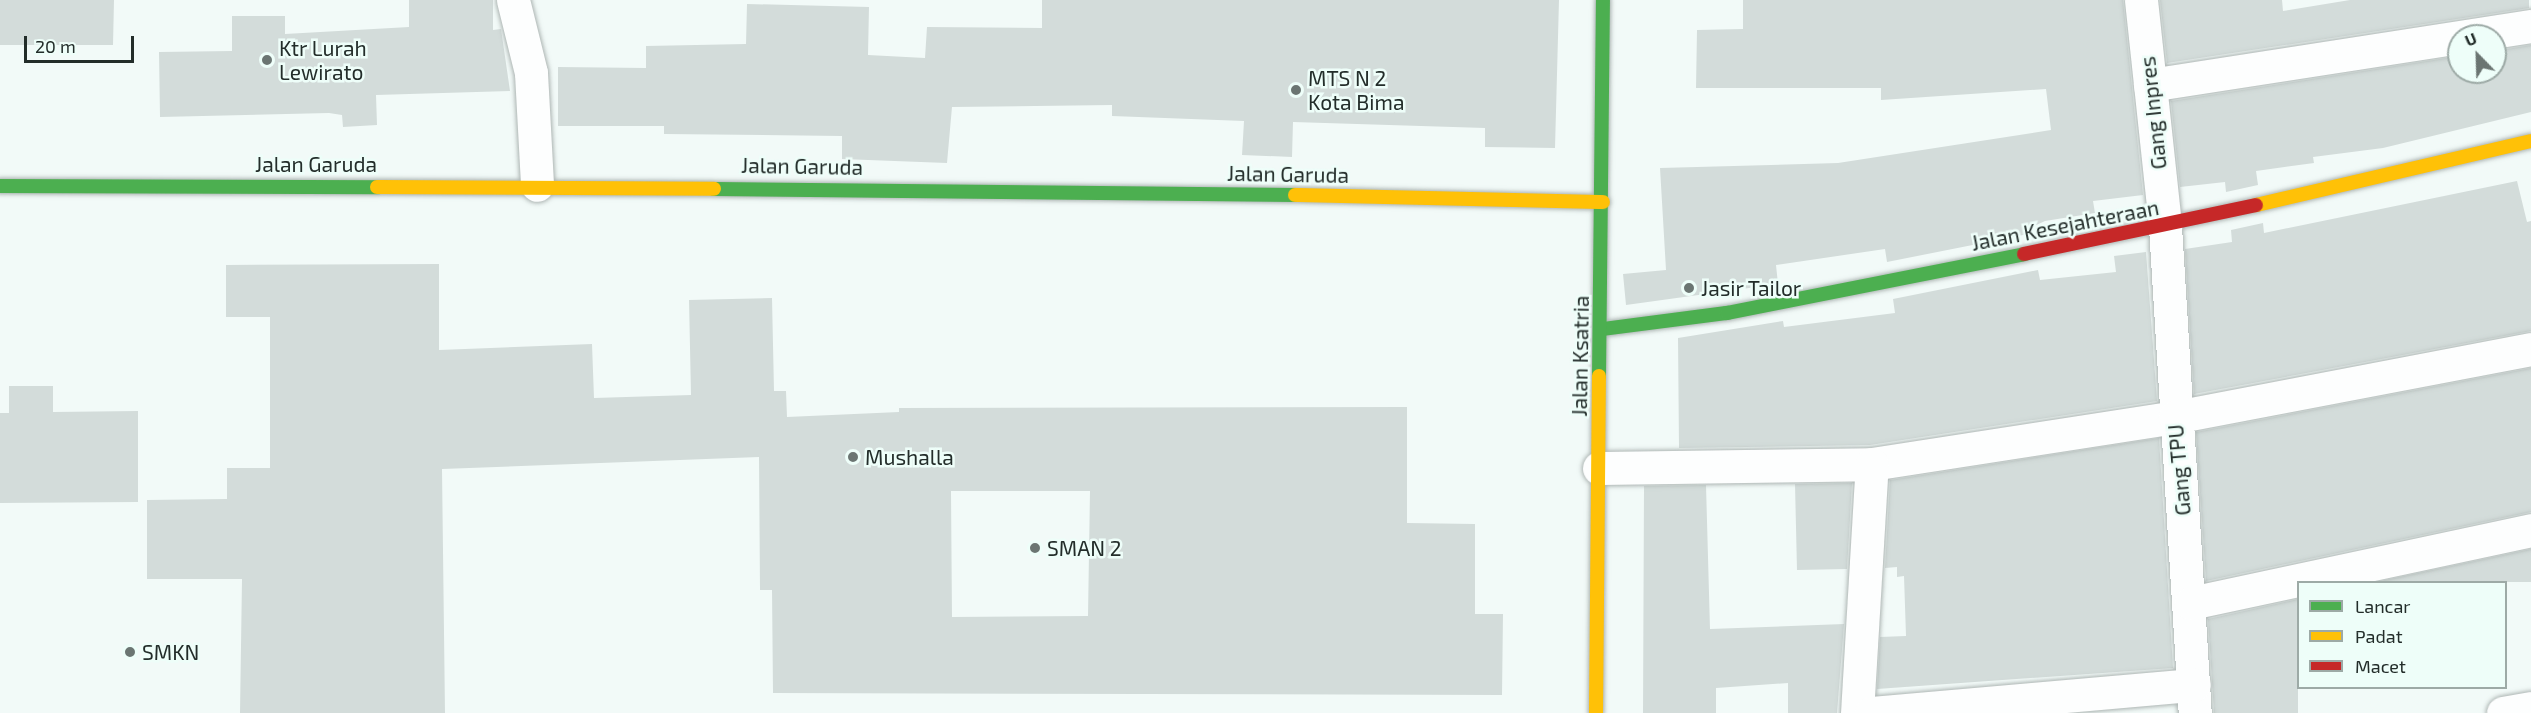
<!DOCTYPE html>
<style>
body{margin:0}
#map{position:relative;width:2531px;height:713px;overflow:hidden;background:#f2faf8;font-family:"Exo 2",sans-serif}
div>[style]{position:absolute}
.building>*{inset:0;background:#d3dcda}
.roads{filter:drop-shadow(0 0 2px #aeb6b4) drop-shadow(0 0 2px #aeb6b4)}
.street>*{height:33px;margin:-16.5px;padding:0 16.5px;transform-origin:16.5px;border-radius:16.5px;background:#fdfefe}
.fast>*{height:14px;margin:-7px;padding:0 7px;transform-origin:7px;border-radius:7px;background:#4caf50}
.slow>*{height:14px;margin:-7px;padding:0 7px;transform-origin:7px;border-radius:7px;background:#ffc107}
.jam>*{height:14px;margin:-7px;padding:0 7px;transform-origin:7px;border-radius:7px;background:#c62828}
.dots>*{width:16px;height:16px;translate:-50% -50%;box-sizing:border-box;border:3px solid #eefef9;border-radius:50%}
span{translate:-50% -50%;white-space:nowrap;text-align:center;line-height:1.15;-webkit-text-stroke:5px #eefef9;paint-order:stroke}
.poi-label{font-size:21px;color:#232d2a}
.left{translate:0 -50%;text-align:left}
.street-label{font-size:21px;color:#232d2a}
.legend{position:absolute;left:2297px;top:581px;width:210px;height:108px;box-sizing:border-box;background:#eefef9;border:2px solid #9daaa6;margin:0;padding:8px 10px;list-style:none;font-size:18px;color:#232d2a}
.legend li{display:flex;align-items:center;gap:12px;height:30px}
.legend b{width:30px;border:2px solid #9daaa6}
.north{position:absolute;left:2447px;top:24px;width:60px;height:60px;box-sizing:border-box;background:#eefef9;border:2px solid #9daaa6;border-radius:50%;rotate:337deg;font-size:16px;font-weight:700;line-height:24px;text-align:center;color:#232d2a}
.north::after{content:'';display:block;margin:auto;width:21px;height:27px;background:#6b7572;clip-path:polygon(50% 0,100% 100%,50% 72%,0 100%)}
.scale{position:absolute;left:24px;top:36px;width:110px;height:27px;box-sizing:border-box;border:3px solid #232d2a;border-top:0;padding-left:8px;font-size:18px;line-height:21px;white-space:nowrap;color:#232d2a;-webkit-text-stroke:4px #eefef9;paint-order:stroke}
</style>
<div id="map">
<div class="building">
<i style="clip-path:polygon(0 0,114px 0,113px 45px,0 45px)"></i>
<i style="clip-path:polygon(409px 0,493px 0,493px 30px,501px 29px,510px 91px,376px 95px,377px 125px,343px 127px,342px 115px,329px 113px,160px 117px,159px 52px,232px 51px,232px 16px,285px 16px,285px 34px,409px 27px)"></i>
<i style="clip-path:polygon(1042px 0,1559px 0,1555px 148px,1485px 147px,1485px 128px,1293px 122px,1292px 157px,1242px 155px,1244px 121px,1112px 116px,1112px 105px,952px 107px,947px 163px,842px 159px,842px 136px,664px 134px,664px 126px,558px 126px,558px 67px,646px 68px,646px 46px,746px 44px,747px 4px,869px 7px,868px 55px,925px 58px,927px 27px,1042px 28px)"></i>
<i style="clip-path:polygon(1743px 0,2123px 0,2143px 195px,2093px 201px,2095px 213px,2045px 221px,2032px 227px,2033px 233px,1887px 262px,1885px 249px,1776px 265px,1778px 284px,1626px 305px,1623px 274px,1666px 270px,1660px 168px,1838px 163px,2051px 130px,2046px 89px,1881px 100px,1881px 88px,1696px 88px,1697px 30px,1743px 29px)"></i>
<i style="clip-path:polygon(2160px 0,2282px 0,2283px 11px,2350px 0,2529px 0,2529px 8px,2167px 63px)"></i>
<i style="clip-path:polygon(2531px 45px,2531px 112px,2383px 148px,2313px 157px,2314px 163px,2256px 171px,2258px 185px,2226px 192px,2225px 182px,2180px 187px,2171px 101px,2459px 56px,2459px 72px,2495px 72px,2495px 51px)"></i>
<i style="clip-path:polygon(2517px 181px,2527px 222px,2531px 221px,2531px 331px,2194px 394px,2185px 249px,2232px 242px,2231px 230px,2263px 223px,2264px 233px)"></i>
<i style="clip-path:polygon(2146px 252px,2157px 401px,1870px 445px,1679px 448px,1678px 338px,1783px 321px,1784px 327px,1895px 313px,1893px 299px,2038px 270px,2040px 280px,2116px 272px,2114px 256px)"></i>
<i style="clip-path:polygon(evenodd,439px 264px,439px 350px,592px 344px,594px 398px,691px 395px,689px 300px,772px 298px,774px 391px,786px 391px,787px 417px,899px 412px,899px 408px,1407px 407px,1407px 523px,1475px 524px,1475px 614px,1503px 614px,1502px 695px,773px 693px,772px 590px,760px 590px,759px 457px,442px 469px,445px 713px,240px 713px,242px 579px,147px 579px,147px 500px,227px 499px,227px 468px,270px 468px,270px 317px,226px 317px,226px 265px,439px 264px,951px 491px,1090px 491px,1088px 616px,952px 617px,951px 491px)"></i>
<i style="clip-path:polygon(2531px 368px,2531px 512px,2206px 581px,2196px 432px)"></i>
<i style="clip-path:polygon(9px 386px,53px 386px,53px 412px,138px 411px,138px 502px,0 503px,0 413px,9px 413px)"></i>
<i style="clip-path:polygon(2159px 438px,2173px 668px,1877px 689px,1880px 637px,1906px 636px,1904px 576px,1897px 577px,1897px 567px,1885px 568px,1890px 480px)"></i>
<i style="clip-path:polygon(1852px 483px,1847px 569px,1797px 570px,1795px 484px)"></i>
<i style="clip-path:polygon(1706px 485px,1710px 629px,1844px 624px,1837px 713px,1788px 713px,1788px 683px,1716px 688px,1716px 713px,1643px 713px,1644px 486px)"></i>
<i style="clip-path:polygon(2531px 549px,2531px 582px,2376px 582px)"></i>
<i style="clip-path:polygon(2298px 599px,2298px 713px,2214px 713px,2208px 619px)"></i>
</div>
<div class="roads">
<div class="street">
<i style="left:513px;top:0;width:75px;rotate:76.1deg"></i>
<i style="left:531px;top:73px;width:112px;rotate:86.9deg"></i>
<i style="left:2141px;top:0;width:227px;rotate:83.9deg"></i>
<i style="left:2165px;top:226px;width:488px;rotate:86.5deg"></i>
<i style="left:2150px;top:85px;width:386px;rotate:-8.8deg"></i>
<i style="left:1599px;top:468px;width:273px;rotate:-0.8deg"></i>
<i style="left:1872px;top:464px;width:307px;rotate:-8.8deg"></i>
<i style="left:2175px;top:417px;width:362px;rotate:-10.8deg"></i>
<i style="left:2191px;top:603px;width:348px;rotate:-12.1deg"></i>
<i style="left:1857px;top:713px;width:249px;rotate:-86.6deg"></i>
<i style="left:1871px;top:713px;width:324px;rotate:-5deg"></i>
<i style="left:2503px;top:713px;width:28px;rotate:-10deg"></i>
</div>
<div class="fast">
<i style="left:0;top:186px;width:377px;rotate:0.2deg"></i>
<i style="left:714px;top:189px;width:581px;rotate:0.59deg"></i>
<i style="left:1603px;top:329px;width:125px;rotate:-7.4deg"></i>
<i style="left:1727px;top:313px;width:303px;rotate:-11.2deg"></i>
<i style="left:1599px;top:376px;width:376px;rotate:-89.4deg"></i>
</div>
<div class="slow">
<i style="left:377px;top:187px;width:337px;rotate:0.3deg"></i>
<i style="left:1295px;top:195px;width:308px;rotate:1.3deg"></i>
<i style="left:2256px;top:205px;width:282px;rotate:-13.1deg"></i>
<i style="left:1596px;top:713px;width:337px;rotate:-89.5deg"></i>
</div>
<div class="jam">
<i style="left:2024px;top:254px;width:237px;rotate:-11.9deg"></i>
</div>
</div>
<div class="dots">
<i style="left:267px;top:60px;background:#6b7572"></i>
<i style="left:1296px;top:90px;background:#6b7572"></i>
<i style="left:1689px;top:288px;background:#6b7572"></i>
<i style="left:853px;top:457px;background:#6b7572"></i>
<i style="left:1035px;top:548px;background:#6b7572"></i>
<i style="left:130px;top:652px;background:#6b7572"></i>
</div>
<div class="poi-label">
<span class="left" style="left:279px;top:60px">Ktr Lurah<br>Lewirato</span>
<span class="left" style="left:1308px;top:90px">MTS N 2<br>Kota Bima</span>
<span class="left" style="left:1701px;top:288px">Jasir Tailor</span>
<span class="left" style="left:865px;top:457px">Mushalla</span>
<span class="left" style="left:1047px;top:548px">SMAN 2</span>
<span class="left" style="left:142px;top:652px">SMKN</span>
</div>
<div class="street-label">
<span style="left:2153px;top:113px;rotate:-96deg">Gang Inpres</span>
<span style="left:316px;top:164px">Jalan Garuda</span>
<span style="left:802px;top:166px;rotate:1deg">Jalan Garuda</span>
<span style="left:1288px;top:174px;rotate:1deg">Jalan Garuda</span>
<span style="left:2065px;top:225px;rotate:-11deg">Jalan Kesejahteraan</span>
<span style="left:1580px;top:356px;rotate:-89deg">Jalan Ksatria</span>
<span style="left:2179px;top:470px;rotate:-95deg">Gang TPU</span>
</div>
<ul class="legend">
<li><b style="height:8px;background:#4caf50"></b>Lancar</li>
<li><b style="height:8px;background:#ffc107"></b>Padat</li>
<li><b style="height:8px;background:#c62828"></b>Macet</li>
</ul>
<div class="north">U</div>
<div class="scale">20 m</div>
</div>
